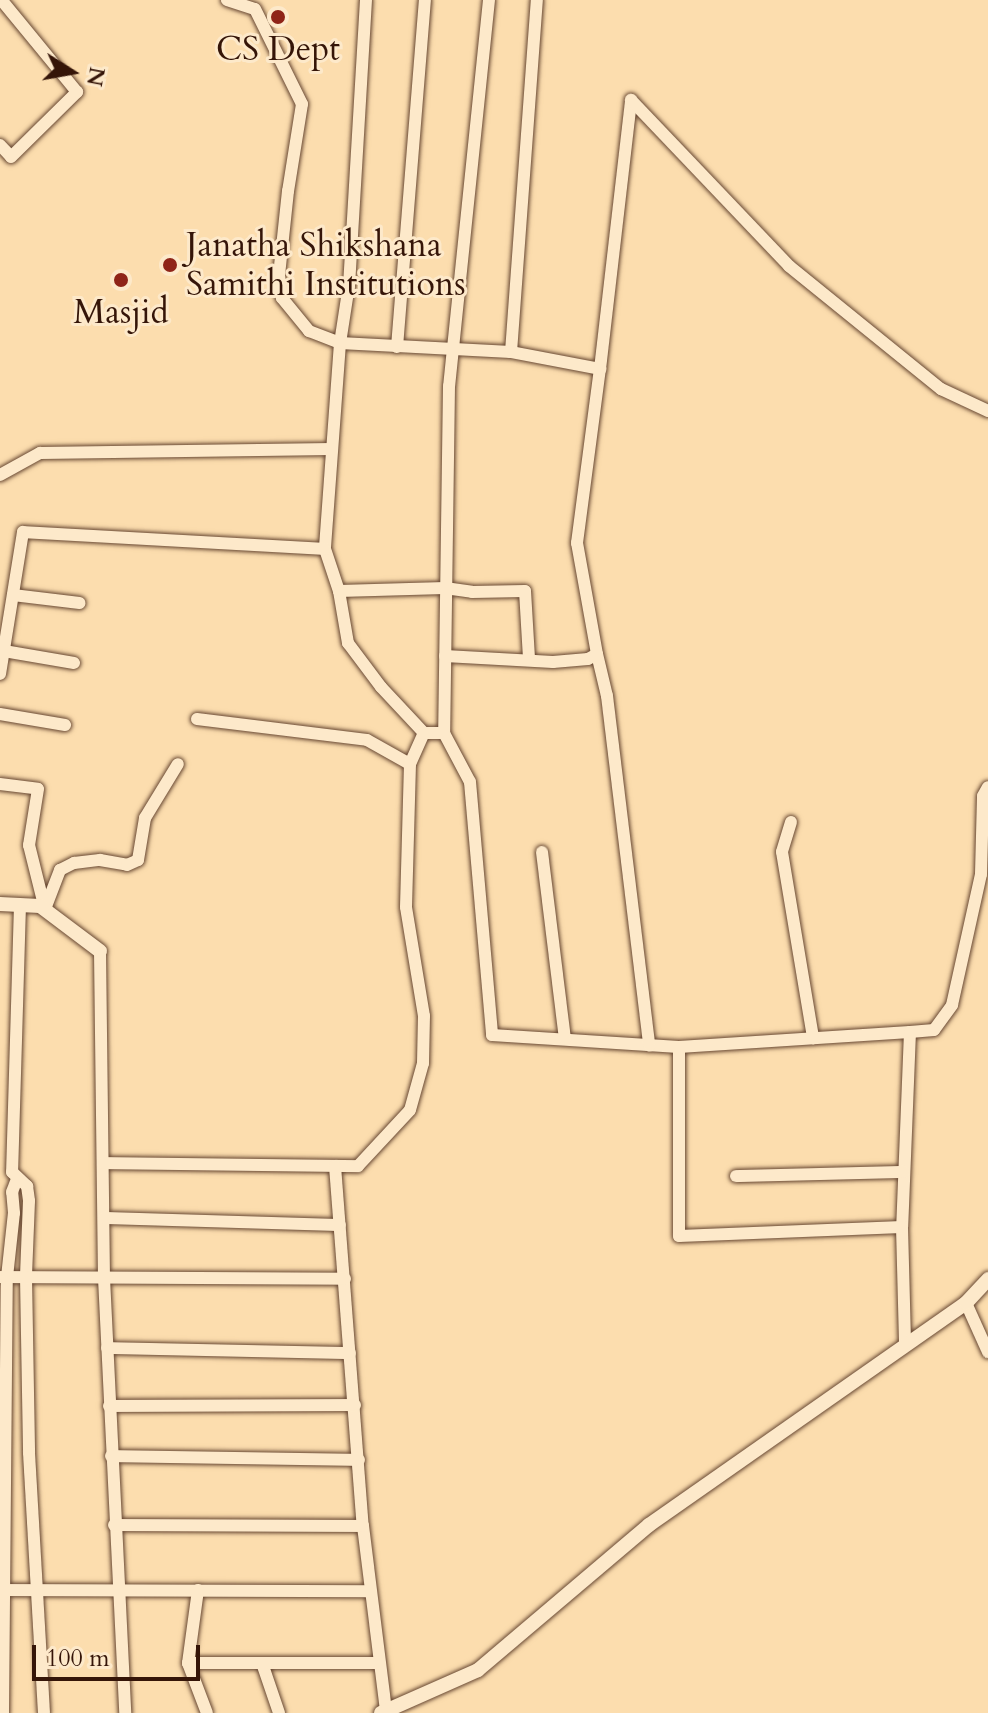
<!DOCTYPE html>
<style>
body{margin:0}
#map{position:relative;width:988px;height:1713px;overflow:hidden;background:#fcddae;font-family:Cardo,serif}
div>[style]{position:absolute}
.roads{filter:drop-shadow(0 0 2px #674732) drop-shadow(0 0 2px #674732)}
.minor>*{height:12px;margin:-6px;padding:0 6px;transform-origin:6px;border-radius:6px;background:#fde9ca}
.tertiary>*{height:14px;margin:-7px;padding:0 7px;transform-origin:7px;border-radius:7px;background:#fde9ca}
.dots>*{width:22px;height:22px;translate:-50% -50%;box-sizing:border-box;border:4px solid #fde9ca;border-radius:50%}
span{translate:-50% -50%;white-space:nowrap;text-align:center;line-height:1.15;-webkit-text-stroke:6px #fde9ca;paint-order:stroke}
.poi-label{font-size:34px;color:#351508}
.left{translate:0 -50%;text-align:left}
.north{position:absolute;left:32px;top:32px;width:80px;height:80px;-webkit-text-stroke:6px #fde9ca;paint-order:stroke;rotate:101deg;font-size:22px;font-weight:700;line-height:32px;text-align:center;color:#351508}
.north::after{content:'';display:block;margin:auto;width:28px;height:36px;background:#351508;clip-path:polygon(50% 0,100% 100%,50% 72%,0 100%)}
.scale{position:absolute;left:32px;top:1645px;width:168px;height:36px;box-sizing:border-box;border:4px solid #351508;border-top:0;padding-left:10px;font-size:24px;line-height:28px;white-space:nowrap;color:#351508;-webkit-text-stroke:6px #fde9ca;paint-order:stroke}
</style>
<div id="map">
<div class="roads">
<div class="minor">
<i style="left:227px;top:0;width:29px;rotate:18deg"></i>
<i style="left:255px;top:9px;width:106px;rotate:63.7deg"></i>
<i style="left:302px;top:104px;width:88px;rotate:99.1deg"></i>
<i style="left:288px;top:191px;width:84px;rotate:96.1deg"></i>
<i style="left:279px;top:275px;width:23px;rotate:83deg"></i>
<i style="left:282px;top:298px;width:43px;rotate:50.7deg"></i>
<i style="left:309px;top:331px;width:33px;rotate:21deg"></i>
<i style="left:340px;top:343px;width:171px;rotate:3deg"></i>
<i style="left:511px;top:352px;width:353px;rotate:-85.8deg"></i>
<i style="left:366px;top:0;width:286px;rotate:93.4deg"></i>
<i style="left:349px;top:285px;width:59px;rotate:98.8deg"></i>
<i style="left:340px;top:343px;width:207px;rotate:94.2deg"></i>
<i style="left:325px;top:549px;width:44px;rotate:71.6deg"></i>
<i style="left:339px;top:591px;width:106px;rotate:-1.6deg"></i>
<i style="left:445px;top:588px;width:27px;rotate:8deg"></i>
<i style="left:472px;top:592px;width:53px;rotate:-1.1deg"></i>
<i style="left:525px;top:591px;width:68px;rotate:86.6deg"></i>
<i style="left:489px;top:0;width:388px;rotate:95.9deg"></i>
<i style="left:449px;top:386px;width:347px;rotate:90.8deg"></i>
<i style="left:444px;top:733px;width:55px;rotate:62deg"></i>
<i style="left:470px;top:782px;width:254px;rotate:85deg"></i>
<i style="left:492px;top:1035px;width:187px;rotate:3.7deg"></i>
<i style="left:679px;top:1047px;width:231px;rotate:-3.7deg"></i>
<i style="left:910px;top:1032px;width:195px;rotate:92.3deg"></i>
<i style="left:902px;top:1227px;width:117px;rotate:88.5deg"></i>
<i style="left:0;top:145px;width:16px;rotate:47deg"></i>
<i style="left:11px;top:157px;width:93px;rotate:-44.6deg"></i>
<i style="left:77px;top:92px;width:115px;rotate:-129.4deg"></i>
<i style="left:397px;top:347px;width:348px;rotate:-85.4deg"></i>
<i style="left:511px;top:352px;width:91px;rotate:10.8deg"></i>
<i style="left:600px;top:369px;width:271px;rotate:-83.4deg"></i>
<i style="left:631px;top:100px;width:229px;rotate:46.4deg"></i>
<i style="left:789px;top:266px;width:196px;rotate:39deg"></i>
<i style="left:941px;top:389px;width:52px;rotate:25.1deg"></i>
<i style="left:0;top:475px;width:46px;rotate:-28.8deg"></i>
<i style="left:40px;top:453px;width:292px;rotate:-0.8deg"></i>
<i style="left:339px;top:591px;width:53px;rotate:80.2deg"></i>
<i style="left:348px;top:643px;width:55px;rotate:53.1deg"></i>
<i style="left:381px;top:687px;width:63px;rotate:46.9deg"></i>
<i style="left:13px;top:595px;width:67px;rotate:6.8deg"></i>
<i style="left:4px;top:651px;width:71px;rotate:9.7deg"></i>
<i style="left:597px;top:654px;width:43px;rotate:76.6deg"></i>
<i style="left:607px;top:696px;width:352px;rotate:83.1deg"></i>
<i style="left:445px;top:656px;width:108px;rotate:3.2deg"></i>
<i style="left:553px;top:662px;width:35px;rotate:-5deg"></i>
<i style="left:588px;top:659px;width:10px;rotate:-29deg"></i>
<i style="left:597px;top:654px;width:113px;rotate:-100.2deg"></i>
<i style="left:577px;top:543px;width:176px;rotate:-82.5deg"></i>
<i style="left:0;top:674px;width:144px;rotate:-80.8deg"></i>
<i style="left:23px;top:532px;width:302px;rotate:3.2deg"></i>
<i style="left:0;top:714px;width:66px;rotate:9.6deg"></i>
<i style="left:197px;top:719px;width:171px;rotate:7deg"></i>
<i style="left:367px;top:740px;width:49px;rotate:29.2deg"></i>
<i style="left:0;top:784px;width:38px;rotate:7deg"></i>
<i style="left:38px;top:789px;width:57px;rotate:99.1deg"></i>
<i style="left:29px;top:845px;width:66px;rotate:76deg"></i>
<i style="left:791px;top:822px;width:31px;rotate:107deg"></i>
<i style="left:782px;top:852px;width:189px;rotate:80.5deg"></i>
<i style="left:542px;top:852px;width:188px;rotate:83deg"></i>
<i style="left:20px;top:905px;width:267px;rotate:91.7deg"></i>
<i style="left:12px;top:1172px;width:21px;rotate:43deg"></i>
<i style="left:27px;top:1186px;width:15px;rotate:82deg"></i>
<i style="left:29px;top:1201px;width:76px;rotate:92.3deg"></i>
<i style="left:26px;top:1277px;width:176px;rotate:89deg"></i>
<i style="left:29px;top:1453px;width:260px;rotate:86.7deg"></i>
<i style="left:45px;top:909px;width:42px;rotate:-69deg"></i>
<i style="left:60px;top:870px;width:16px;rotate:-27deg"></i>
<i style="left:74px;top:863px;width:26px;rotate:-7deg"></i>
<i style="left:100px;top:860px;width:27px;rotate:10deg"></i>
<i style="left:127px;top:865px;width:12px;rotate:-24deg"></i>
<i style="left:138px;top:860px;width:43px;rotate:-80.5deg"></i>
<i style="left:145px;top:818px;width:63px;rotate:-58.6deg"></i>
<i style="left:100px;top:951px;width:327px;rotate:89.3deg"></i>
<i style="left:104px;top:1278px;width:436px;rotate:87.2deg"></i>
<i style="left:910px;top:1032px;width:24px;rotate:-5deg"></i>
<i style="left:934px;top:1030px;width:31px;rotate:-54deg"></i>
<i style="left:952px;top:1005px;width:134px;rotate:-77.5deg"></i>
<i style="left:981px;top:874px;width:78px;rotate:-88.5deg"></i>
<i style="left:983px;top:796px;width:10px;rotate:-61deg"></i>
<i style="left:679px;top:1047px;width:189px;rotate:90deg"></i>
<i style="left:679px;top:1236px;width:223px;rotate:-2.3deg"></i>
<i style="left:103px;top:1163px;width:255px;rotate:0.7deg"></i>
<i style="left:358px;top:1166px;width:76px;rotate:-47.1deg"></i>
<i style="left:410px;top:1110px;width:49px;rotate:-74.5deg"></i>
<i style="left:423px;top:1063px;width:47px;rotate:-88.8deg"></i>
<i style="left:424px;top:1016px;width:110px;rotate:-99.4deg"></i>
<i style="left:406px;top:907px;width:143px;rotate:-88.4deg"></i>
<i style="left:410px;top:764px;width:34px;rotate:-66deg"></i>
<i style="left:424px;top:733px;width:20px"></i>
<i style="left:335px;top:1166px;width:361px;rotate:85.6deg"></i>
<i style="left:363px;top:1526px;width:186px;rotate:82.9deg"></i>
<i style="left:736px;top:1176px;width:168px;rotate:-1.4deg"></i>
<i style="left:104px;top:1218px;width:236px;rotate:1.7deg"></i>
<i style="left:0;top:1277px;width:345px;rotate:0.3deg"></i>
<i style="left:966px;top:1303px;width:54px;rotate:65.8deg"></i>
<i style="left:107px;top:1348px;width:243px;rotate:1.2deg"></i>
<i style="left:109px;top:1406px;width:246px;rotate:-0.2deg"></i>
<i style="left:111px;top:1456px;width:248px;rotate:0.9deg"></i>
<i style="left:114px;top:1525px;width:249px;rotate:0.2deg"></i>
<i style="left:0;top:1590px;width:370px;rotate:0.2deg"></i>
<i style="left:198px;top:1590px;width:74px;rotate:97.8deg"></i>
<i style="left:188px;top:1663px;width:53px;rotate:69.2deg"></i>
<i style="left:188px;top:1663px;width:191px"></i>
<i style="left:262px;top:1663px;width:53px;rotate:71.2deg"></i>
<i style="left:3px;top:1713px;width:436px;rotate:-89.5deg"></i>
<i style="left:7px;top:1277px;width:64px;rotate:-83.8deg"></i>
<i style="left:14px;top:1213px;width:21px;rotate:-95deg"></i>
<i style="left:12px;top:1192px;width:14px;rotate:-69deg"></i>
</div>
<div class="tertiary">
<i style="left:0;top:904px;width:40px;rotate:2.9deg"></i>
<i style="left:40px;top:906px;width:75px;rotate:36.9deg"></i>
<i style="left:381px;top:1713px;width:106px;rotate:-23.9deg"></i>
<i style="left:478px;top:1670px;width:224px;rotate:-40.3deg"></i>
<i style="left:649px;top:1525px;width:387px;rotate:-35deg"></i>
<i style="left:966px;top:1303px;width:33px;rotate:-47deg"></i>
</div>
</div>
<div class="dots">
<i style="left:278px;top:17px;background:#8f2418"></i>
<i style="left:170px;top:265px;background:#8f2418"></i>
<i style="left:121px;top:280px;background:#8f2418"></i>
</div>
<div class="poi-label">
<span style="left:278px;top:50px">CS Dept</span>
<span class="left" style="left:186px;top:265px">Janatha Shikshana<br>Samithi Institutions</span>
<span style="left:121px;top:313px">Masjid</span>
</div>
<div class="north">N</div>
<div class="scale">100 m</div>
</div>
